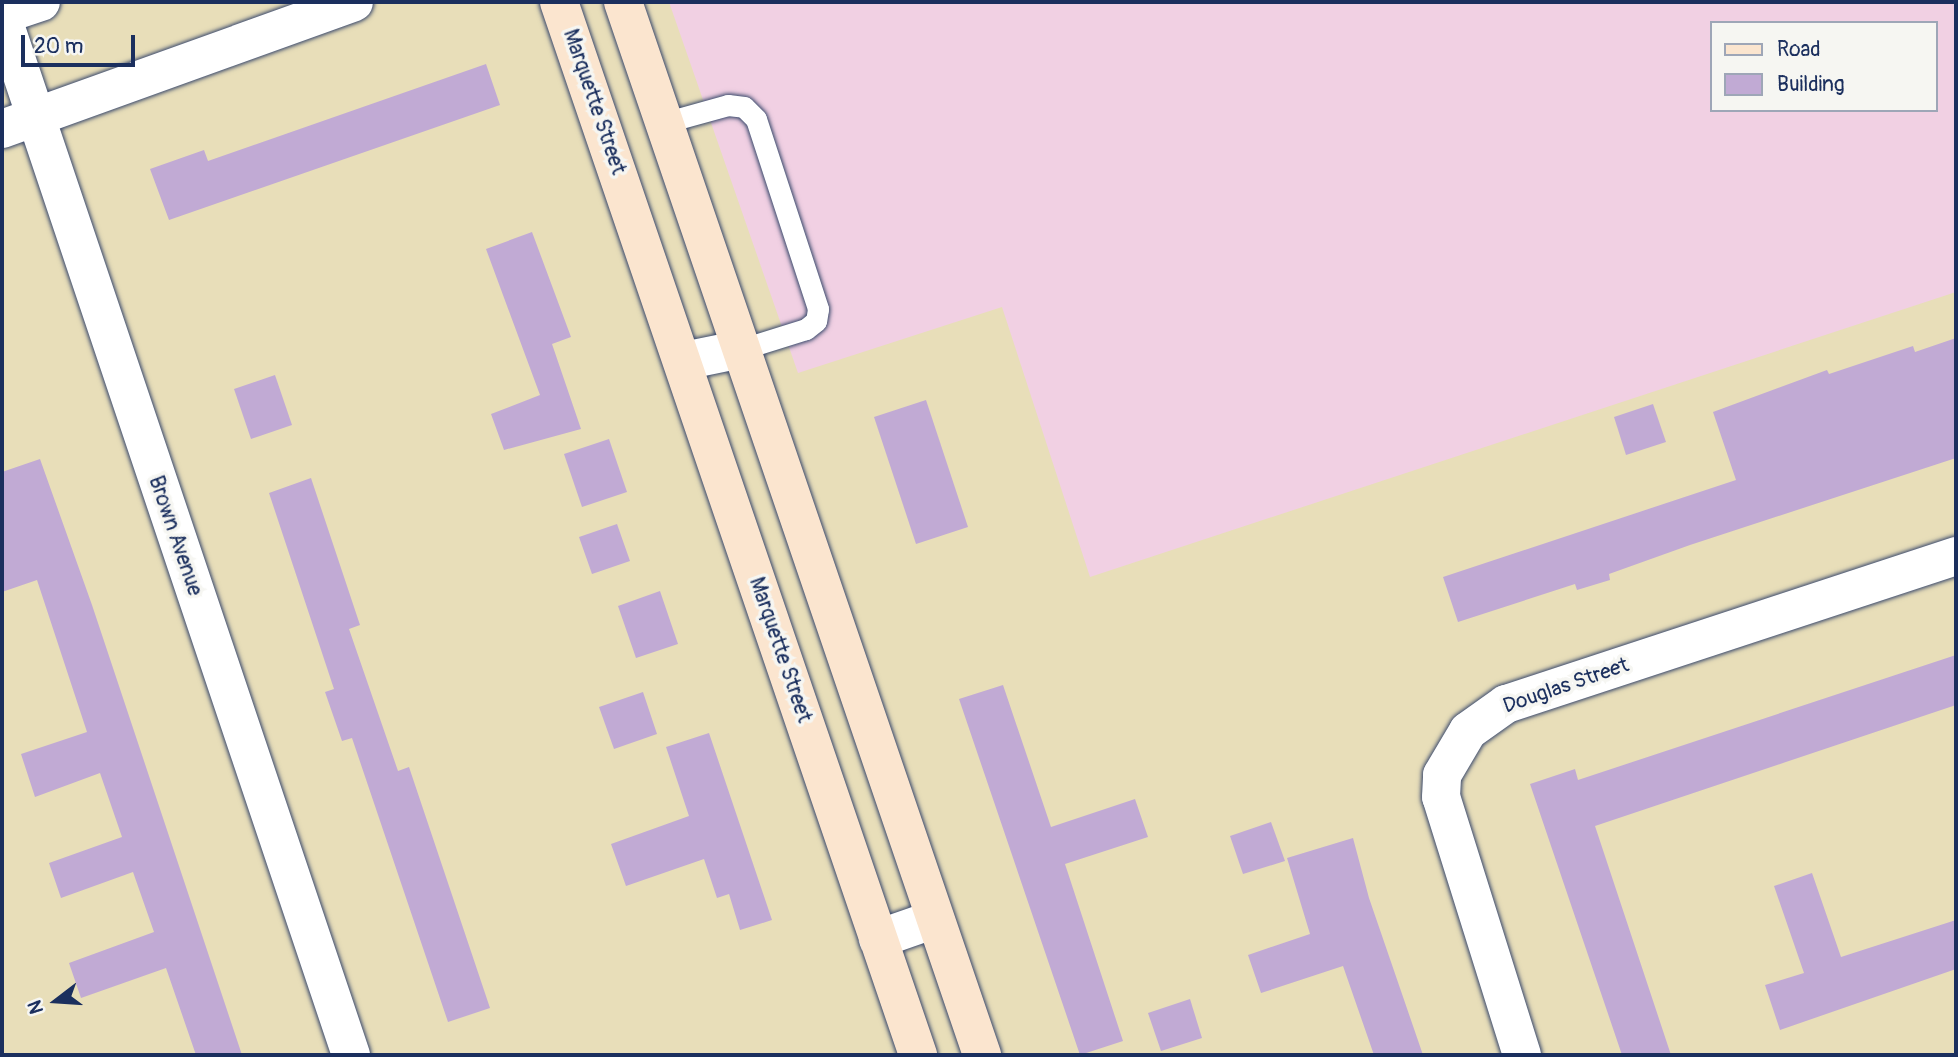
<!DOCTYPE html>
<style>
body{margin:0}
#map{position:relative;width:1958px;height:1057px;overflow:hidden;background:#e8deb9;font-family:Pangolin,sans-serif}
div>[style]{position:absolute}
.built>*{inset:0;background:#f1d0e3}
.building>*{inset:0;background:#c1aad4}
.roads{filter:drop-shadow(0 0 2px #3a496c) drop-shadow(0 0 2px #3a496c)}
.lane>*{height:21px;margin:-10.5px;padding:0 10.5px;transform-origin:10.5px;border-radius:10.5px;background:#fff}
.street>*{height:38px;margin:-19px;padding:0 19px;transform-origin:19px;border-radius:19px;background:#fff}
.secondary>*{height:38px;margin:-19px;padding:0 19px;transform-origin:19px;border-radius:19px;background:#fbe5cf}
span{translate:-50% -50%;white-space:nowrap;text-align:center;line-height:1.15;-webkit-text-stroke:7px #f6f6f2;paint-order:stroke}
.street-label{font-size:21px;color:#1b2f5e}
.frame{position:absolute;inset:0;border:4px solid #1b2f5e;pointer-events:none}
.legend{position:absolute;left:1710px;top:21px;width:228px;height:91px;box-sizing:border-box;background:#f6f6f2;border:2px solid #9ea6b7;margin:0;padding:9px 12px;list-style:none;font-size:21px;color:#1b2f5e}
.legend li{display:flex;align-items:center;gap:14px;height:35px}
.legend b{width:35px;border:2px solid #9ea6b7}
.north{position:absolute;left:21px;top:966px;width:70px;height:70px;-webkit-text-stroke:5px #f6f6f2;paint-order:stroke;rotate:253deg;font-size:19px;font-weight:700;line-height:28px;text-align:center;color:#1b2f5e}
.north::after{content:'';display:block;margin:auto;width:24px;height:32px;background:#1b2f5e;clip-path:polygon(50% 0,100% 100%,50% 72%,0 100%)}
.scale{position:absolute;left:21px;top:35px;width:114px;height:32px;box-sizing:border-box;border:4px solid #1b2f5e;border-top:0;padding-left:9px;font-size:21px;line-height:24px;white-space:nowrap;color:#1b2f5e;-webkit-text-stroke:5px #f6f6f2;paint-order:stroke}
</style>
<div id="map">
<div class="built">
<i style="clip-path:polygon(evenodd,669px 2px,1956px 2px,1956px 292px,1090px 577px,1002px 307px,798px 373px,669px 2px,1711px 23px,1935px 23px,1935px 110px,1711px 110px,1711px 23px)"></i>
</div>
<div class="building">
<i style="clip-path:polygon(486px 64px,500px 105px,169px 220px,150px 169px,204px 150px,208px 161px)"></i>
<i style="clip-path:polygon(532px 232px,571px 337px,552px 344px,581px 429px,504px 450px,491px 414px,540px 395px,486px 249px)"></i>
<i style="clip-path:polygon(1956px 338px,1956px 458px,1690px 545px,1609px 574px,1610px 580px,1577px 590px,1575px 584px,1458px 622px,1443px 577px,1736px 480px,1713px 412px,1827px 370px,1829px 374px,1913px 346px,1915px 352px)"></i>
<i style="clip-path:polygon(275px 375px,292px 425px,251px 439px,234px 389px)"></i>
<i style="clip-path:polygon(926px 400px,968px 527px,916px 544px,874px 417px)"></i>
<i style="clip-path:polygon(1653px 404px,1666px 442px,1626px 455px,1614px 417px)"></i>
<i style="clip-path:polygon(609px 439px,627px 492px,582px 507px,564px 454px)"></i>
<i style="clip-path:polygon(40px 459px,92px 605px,242px 1055px,196px 1055px,166px 968px,81px 998px,69px 963px,154px 932px,133px 872px,61px 898px,49px 863px,122px 837px,100px 773px,35px 797px,21px 754px,87px 732px,37px 580px,2px 592px,2px 472px)"></i>
<i style="clip-path:polygon(311px 478px,360px 625px,349px 629px,398px 771px,409px 767px,490px 1008px,448px 1022px,352px 738px,342px 741px,325px 692px,334px 689px,269px 493px)"></i>
<i style="clip-path:polygon(617px 524px,630px 561px,592px 574px,579px 537px)"></i>
<i style="clip-path:polygon(660px 591px,678px 644px,636px 658px,618px 606px)"></i>
<i style="clip-path:polygon(1956px 655px,1956px 705px,1595px 826px,1671px 1055px,1622px 1055px,1530px 784px,1575px 769px,1578px 780px)"></i>
<i style="clip-path:polygon(1003px 685px,1051px 827px,1135px 799px,1148px 837px,1065px 864px,1123px 1041px,1080px 1055px,959px 699px)"></i>
<i style="clip-path:polygon(643px 692px,657px 734px,614px 749px,599px 707px)"></i>
<i style="clip-path:polygon(709px 733px,772px 920px,740px 930px,729px 894px,717px 898px,704px 859px,626px 886px,611px 844px,689px 816px,666px 747px)"></i>
<i style="clip-path:polygon(1271px 822px,1285px 861px,1243px 874px,1230px 836px)"></i>
<i style="clip-path:polygon(1353px 838px,1369px 898px,1423px 1055px,1374px 1055px,1343px 966px,1261px 993px,1248px 955px,1310px 934px,1287px 858px)"></i>
<i style="clip-path:polygon(1812px 873px,1841px 957px,1956px 920px,1956px 969px,1780px 1030px,1765px 985px,1804px 973px,1774px 886px)"></i>
<i style="clip-path:polygon(1190px 999px,1202px 1038px,1161px 1051px,1148px 1013px)"></i>
</div>
<div class="roads">
<div class="lane">
<i style="left:663px;top:123px;width:67px;rotate:-15.5deg"></i>
<i style="left:728px;top:105px;width:16px;rotate:7deg"></i>
<i style="left:744px;top:107px;width:17px;rotate:45deg"></i>
<i style="left:756px;top:119px;width:200px;rotate:71.9deg"></i>
<i style="left:818px;top:309px;width:12px;rotate:99deg"></i>
<i style="left:816px;top:321px;width:13px;rotate:141deg"></i>
<i style="left:806px;top:329px;width:67px;rotate:162.6deg"></i>
</div>
<div class="street">
<i style="left:2px;top:15px;width:41px;rotate:-18.4deg"></i>
<i style="left:2px;top:16px;width:1096px;rotate:71.43deg"></i>
<i style="left:2px;top:129px;width:374px;rotate:-19.8deg"></i>
<i style="left:683px;top:361px;width:60px;rotate:-11.5deg"></i>
<i style="left:878px;top:939px;width:60px;rotate:-19.3deg"></i>
<i style="left:1522px;top:1055px;width:270px;rotate:-107.4deg"></i>
<i style="left:1441px;top:797px;width:22px;rotate:-87deg"></i>
<i style="left:1442px;top:775px;width:51px;rotate:-59.4deg"></i>
<i style="left:1468px;top:731px;width:47px;rotate:-35.4deg"></i>
<i style="left:1506px;top:704px;width:474px;rotate:-18.2deg"></i>
</div>
<div class="secondary">
<i style="left:559px;top:2px;width:1113px;rotate:71.17deg"></i>
<i style="left:623px;top:2px;width:1113px;rotate:71.17deg"></i>
</div>
</div>
<div class="street-label">
<span style="left:594px;top:102px;rotate:71deg">Marquette Street</span>
<span style="left:175px;top:536px;rotate:71deg">Brown Avenue</span>
<span style="left:780px;top:650px;rotate:71deg">Marquette Street</span>
<span style="left:1566px;top:686px;rotate:-19deg">Douglas Street</span>
</div>
<div class="frame"></div>
<ul class="legend">
<li><b style="height:9px;background:#fbe5cf"></b>Road</li>
<li><b style="height:19px;background:#c1aad4"></b>Building</li>
</ul>
<div class="north">N</div>
<div class="scale">20 m</div>
</div>
